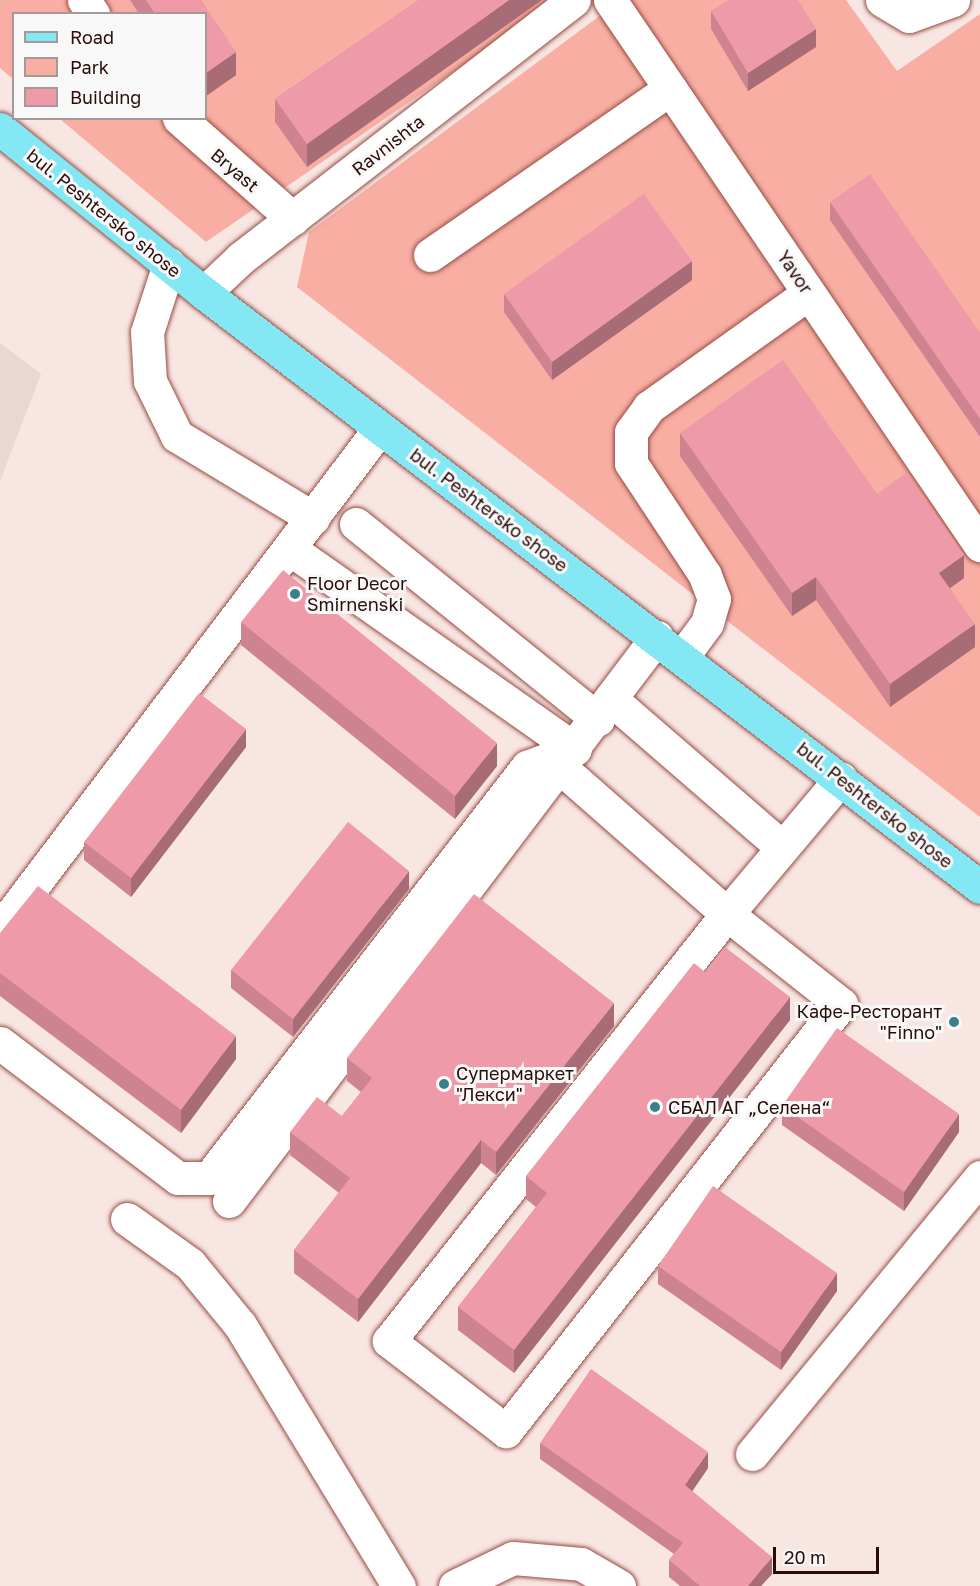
<!DOCTYPE html>
<meta charset="utf-8">
<style>
body{margin:0}
#map{position:relative;width:980px;height:1586px;overflow:hidden;background:#f8e6e3;font-family:"Golos Text",sans-serif}
div>[style]{position:absolute}
.built>*{inset:0;background:#ead6d3}
.green>*{inset:0;background:#f8aea2}
.roads{filter:drop-shadow(0 0 2px #974c43) drop-shadow(0 0 2px #974c43)}
.minor>*{height:33px;margin:-16.5px;padding:0 16.5px;transform-origin:16.5px;border-radius:16.5px;background:#fff}
.major>*{height:33px;margin:-16.5px;padding:0 16.5px;transform-origin:16.5px;border-radius:16.5px;background:#83e8f4}
.wall>*{inset:0;background:#cd8490}
.shaded-wall>*{inset:0;background:#a76c76}
.building>*{inset:0;background:#ee9aa8}
.dots>*{width:16px;height:16px;translate:-50% -50%;box-sizing:border-box;border:3px solid #f8f8f8;border-radius:50%}
span{translate:-50% -50%;white-space:nowrap;text-align:center;line-height:1.15;-webkit-text-stroke:6px #f8f8f8;paint-order:stroke}
.street-label{font-size:18px;color:#290b08}
.poi-label{font-size:18px;color:#290b08}
.left{translate:0 -50%;text-align:left}
.right{translate:-100% -50%;text-align:right}
.legend{position:absolute;left:12px;top:12px;width:195px;height:108px;box-sizing:border-box;background:#f8f8f8;border:2px solid #a59998;margin:0;padding:8px 10px;list-style:none;font-size:18px;color:#290b08}
.legend li{display:flex;align-items:center;gap:12px;height:30px}
.legend b{width:30px;border:2px solid #a59998}
.scale{position:absolute;left:773px;top:1547px;width:106px;height:27px;box-sizing:border-box;border:3px solid #290b08;border-top:0;padding-left:8px;font-size:18px;line-height:21px;white-space:nowrap;color:#290b08;-webkit-text-stroke:4px #f8f8f8;paint-order:stroke}
</style>
<div id="map">
<div class="built">
<i style="clip-path:polygon(0 343px,41px 374px,0 481px)"></i>
</div>
<div class="green">
<i style="clip-path:polygon(0 0,557px 0,206px 242px,60px 119px,206px 118px,206px 14px,14px 14px,13px 79px,0 68px)"></i>
<i style="clip-path:polygon(621px 0,846px 0,897px 71px,980px 14px,980px 817px,297px 287px,309px 232px)"></i>
</div>
<div class="roads">
<div class="minor">
<i style="left:84px;top:0;width:17px;rotate:57deg"></i>
<i style="left:610px;top:0;width:659px;rotate:55.83deg"></i>
<i style="left:882px;top:0;width:31px;rotate:31deg"></i>
<i style="left:909px;top:16px;width:47px;rotate:-20deg"></i>
<i style="left:179px;top:118px;width:152px;rotate:41.5deg"></i>
<i style="left:430px;top:255px;width:292px;rotate:-34.7deg"></i>
<i style="left:169px;top:264px;width:71px;rotate:107.9deg"></i>
<i style="left:147px;top:332px;width:49px;rotate:86.5deg"></i>
<i style="left:150px;top:381px;width:61px;rotate:63.9deg"></i>
<i style="left:177px;top:436px;width:159px;rotate:31.1deg"></i>
<i style="left:204px;top:293px;width:51px;rotate:-43.4deg"></i>
<i style="left:241px;top:258px;width:421px;rotate:-37.8deg"></i>
<i style="left:356px;top:524px;width:311px;rotate:38.9deg"></i>
<i style="left:290px;top:549px;width:348px;rotate:35.1deg"></i>
<i style="left:682px;top:657px;width:42px;rotate:-53.7deg"></i>
<i style="left:707px;top:623px;width:25px;rotate:-74deg"></i>
<i style="left:714px;top:599px;width:26px;rotate:-111deg"></i>
<i style="left:705px;top:575px;width:134px;rotate:-123.5deg"></i>
<i style="left:631px;top:463px;width:31px;rotate:-90deg"></i>
<i style="left:631px;top:432px;width:31px;rotate:-54deg"></i>
<i style="left:649px;top:407px;width:196px;rotate:-35.5deg"></i>
<i style="left:612px;top:700px;width:225px;rotate:40.9deg"></i>
<i style="left:561px;top:768px;width:221px;rotate:41.3deg"></i>
<i style="left:727px;top:914px;width:145px;rotate:38.3deg"></i>
<i style="left:841px;top:1004px;width:543px;rotate:128.12deg"></i>
<i style="left:506px;top:1431px;width:148px;rotate:-142.4deg"></i>
<i style="left:389px;top:1341px;width:545px;rotate:-51.64deg"></i>
<i style="left:727px;top:914px;width:177px;rotate:-50deg"></i>
<i style="left:0;top:929px;width:629px;rotate:-52.82deg"></i>
<i style="left:0;top:1043px;width:223px;rotate:37.2deg"></i>
<i style="left:178px;top:1178px;width:31px"></i>
<i style="left:209px;top:1178px;width:520px;rotate:-52.27deg"></i>
<i style="left:527px;top:767px;width:51px;rotate:-20.6deg"></i>
<i style="left:229px;top:1201px;width:708px;rotate:-52.81deg"></i>
<i style="left:127px;top:1219px;width:77px;rotate:35.5deg"></i>
<i style="left:190px;top:1264px;width:79px;rotate:50.7deg"></i>
<i style="left:240px;top:1325px;width:306px;rotate:58.7deg"></i>
<i style="left:752px;top:1454px;width:359px;rotate:-50.5deg"></i>
<i style="left:455px;top:1586px;width:64px;rotate:-25.8deg"></i>
<i style="left:513px;top:1558px;width:68px;rotate:5deg"></i>
<i style="left:581px;top:1564px;width:44px;rotate:30.1deg"></i>
</div>
<div class="major">
<i style="left:0;top:129px;width:262px;rotate:38.8deg"></i>
<i style="left:204px;top:293px;width:977px;rotate:37.43deg"></i>
</div>
</div>
<div class="wall">
<i style="clip-path:polygon(130px 0,201px 0,236px 75px,206px 96px,206px 14px,139px 14px)"></i>
<i style="clip-path:polygon(419px 0,307px 167px,275px 122px,275px 99px)"></i>
<i style="clip-path:polygon(711px 11px,816px 47px,748px 91px,711px 29px)"></i>
<i style="clip-path:polygon(830px 202px,980px 333px,980px 437px,830px 220px)"></i>
<i style="clip-path:polygon(692px 280px,552px 380px,504px 312px,504px 294px)"></i>
<i style="clip-path:polygon(680px 433px,877px 494px,964px 578px,950px 588px,975px 647px,890px 707px,816px 600px,792px 616px,680px 456px)"></i>
<i style="clip-path:polygon(241px 622px,497px 766px,455px 819px,241px 645px)"></i>
<i style="clip-path:polygon(246px 747px,131px 897px,84px 860px,84px 842px)"></i>
<i style="clip-path:polygon(409px 889px,293px 1037px,231px 988px,231px 970px)"></i>
<i style="clip-path:polygon(0 933px,236px 1059px,181px 1133px,0 996px)"></i>
<i style="clip-path:polygon(705px 972px,790px 1020px,514px 1373px,458px 1330px,458px 1307px,536px 1207px,526px 1199px,526px 1176px)"></i>
<i style="clip-path:polygon(614px 1026px,496px 1175px,481px 1163px,358px 1322px,294px 1273px,294px 1250px,339px 1193px,290px 1155px,290px 1132px,342px 1116px,361px 1092px,347px 1081px,347px 1058px)"></i>
<i style="clip-path:polygon(782px 1106px,959px 1132px,904px 1211px,782px 1125px)"></i>
<i style="clip-path:polygon(658px 1266px,837px 1291px,781px 1370px,658px 1284px)"></i>
<i style="clip-path:polygon(540px 1443px,708px 1468px,692px 1491px,772px 1574px,761px 1586px,680px 1586px,669px 1577px,669px 1560px,674px 1554px,540px 1459px)"></i>
</div>
<div class="shaded-wall">
<i style="clip-path:polygon(509px 0,542px 0,307px 167px,307px 144px)"></i>
<i style="clip-path:polygon(816px 29px,816px 47px,748px 91px,748px 73px)"></i>
<i style="clip-path:polygon(236px 52px,236px 75px,206px 96px,206px 73px)"></i>
<i style="clip-path:polygon(692px 261px,692px 280px,552px 380px,552px 362px)"></i>
<i style="clip-path:polygon(964px 555px,964px 578px,939px 596px,939px 573px)"></i>
<i style="clip-path:polygon(816px 577px,816px 600px,792px 616px,792px 593px)"></i>
<i style="clip-path:polygon(975px 624px,975px 647px,890px 707px,890px 684px)"></i>
<i style="clip-path:polygon(246px 729px,246px 747px,131px 897px,131px 878px)"></i>
<i style="clip-path:polygon(497px 743px,497px 766px,455px 819px,455px 796px)"></i>
<i style="clip-path:polygon(409px 871px,409px 889px,293px 1037px,293px 1019px)"></i>
<i style="clip-path:polygon(790px 997px,790px 1020px,514px 1373px,514px 1350px)"></i>
<i style="clip-path:polygon(614px 1003px,614px 1026px,496px 1175px,496px 1152px)"></i>
<i style="clip-path:polygon(236px 1036px,236px 1059px,181px 1133px,181px 1110px)"></i>
<i style="clip-path:polygon(959px 1114px,959px 1132px,904px 1211px,904px 1192px)"></i>
<i style="clip-path:polygon(481px 1140px,481px 1163px,358px 1322px,358px 1299px)"></i>
<i style="clip-path:polygon(837px 1273px,837px 1291px,781px 1370px,781px 1352px)"></i>
<i style="clip-path:polygon(708px 1452px,708px 1468px,685px 1502px,685px 1485px)"></i>
<i style="clip-path:polygon(772px 1557px,772px 1574px,761px 1586px,748px 1586px)"></i>
</div>
<div class="building">
<i style="clip-path:polygon(146px 0,201px 0,236px 52px,206px 73px,206px 14px,155px 14px)"></i>
<i style="clip-path:polygon(419px 0,509px 0,307px 144px,275px 99px)"></i>
<i style="clip-path:polygon(728px 0,798px 0,816px 29px,748px 73px,711px 11px)"></i>
<i style="clip-path:polygon(870px 174px,980px 333px,980px 419px,830px 202px)"></i>
<i style="clip-path:polygon(644px 194px,692px 261px,552px 362px,504px 294px)"></i>
<i style="clip-path:polygon(783px 360px,877px 494px,906px 473px,964px 555px,939px 573px,975px 624px,890px 684px,816px 577px,792px 593px,680px 433px)"></i>
<i style="clip-path:polygon(283px 570px,497px 743px,455px 796px,241px 622px)"></i>
<i style="clip-path:polygon(199px 693px,246px 729px,131px 878px,84px 842px)"></i>
<i style="clip-path:polygon(348px 822px,409px 871px,293px 1019px,231px 970px)"></i>
<i style="clip-path:polygon(38px 886px,236px 1036px,181px 1110px,0 973px,0 933px)"></i>
<i style="clip-path:polygon(474px 894px,614px 1003px,496px 1152px,481px 1140px,358px 1299px,294px 1250px,350px 1178px,290px 1132px,317px 1097px,342px 1116px,372px 1078px,347px 1058px)"></i>
<i style="clip-path:polygon(725px 947px,790px 997px,514px 1350px,458px 1307px,547px 1193px,526px 1176px,694px 963px,705px 972px)"></i>
<i style="clip-path:polygon(837px 1028px,959px 1114px,904px 1192px,782px 1106px)"></i>
<i style="clip-path:polygon(713px 1186px,837px 1273px,781px 1352px,658px 1266px)"></i>
<i style="clip-path:polygon(591px 1369px,708px 1452px,685px 1485px,772px 1557px,748px 1586px,700px 1586px,669px 1560px,683px 1543px,540px 1443px)"></i>
</div>
<div class="dots">
<i style="left:295px;top:594px;background:#3a808b"></i>
<i style="left:954px;top:1022px;background:#3a808b"></i>
<i style="left:444px;top:1084px;background:#3a808b"></i>
<i style="left:655px;top:1107px;background:#3a808b"></i>
</div>
<div class="street-label">
<span style="left:388px;top:145px;rotate:-38deg">Ravnishta</span>
<span style="left:235px;top:170px;rotate:40deg">Bryast</span>
<span style="left:104px;top:213px;rotate:39deg">bul. Peshtersko shose</span>
<span style="left:795px;top:272px;rotate:56deg">Yavor</span>
<span style="left:489px;top:510px;rotate:37deg">bul. Peshtersko shose</span>
<span style="left:875px;top:805px;rotate:38deg">bul. Peshtersko shose</span>
</div>
<div class="poi-label">
<span class="left" style="left:307px;top:594px">Floor Decor<br>Smirnenski</span>
<span class="right" style="left:942px;top:1022px">Кафе-Ресторант<br>"Finno"</span>
<span class="left" style="left:456px;top:1084px">Супермаркет<br>"Лекси"</span>
<span class="left" style="left:668px;top:1107px">СБАЛ АГ „Селена“</span>
</div>
<ul class="legend">
<li><b style="height:8px;background:#83e8f4"></b>Road</li>
<li><b style="height:16px;background:#f8aea2"></b>Park</li>
<li><b style="height:16px;background:#ee9aa8"></b>Building</li>
</ul>
<div class="scale">20 m</div>
</div>
